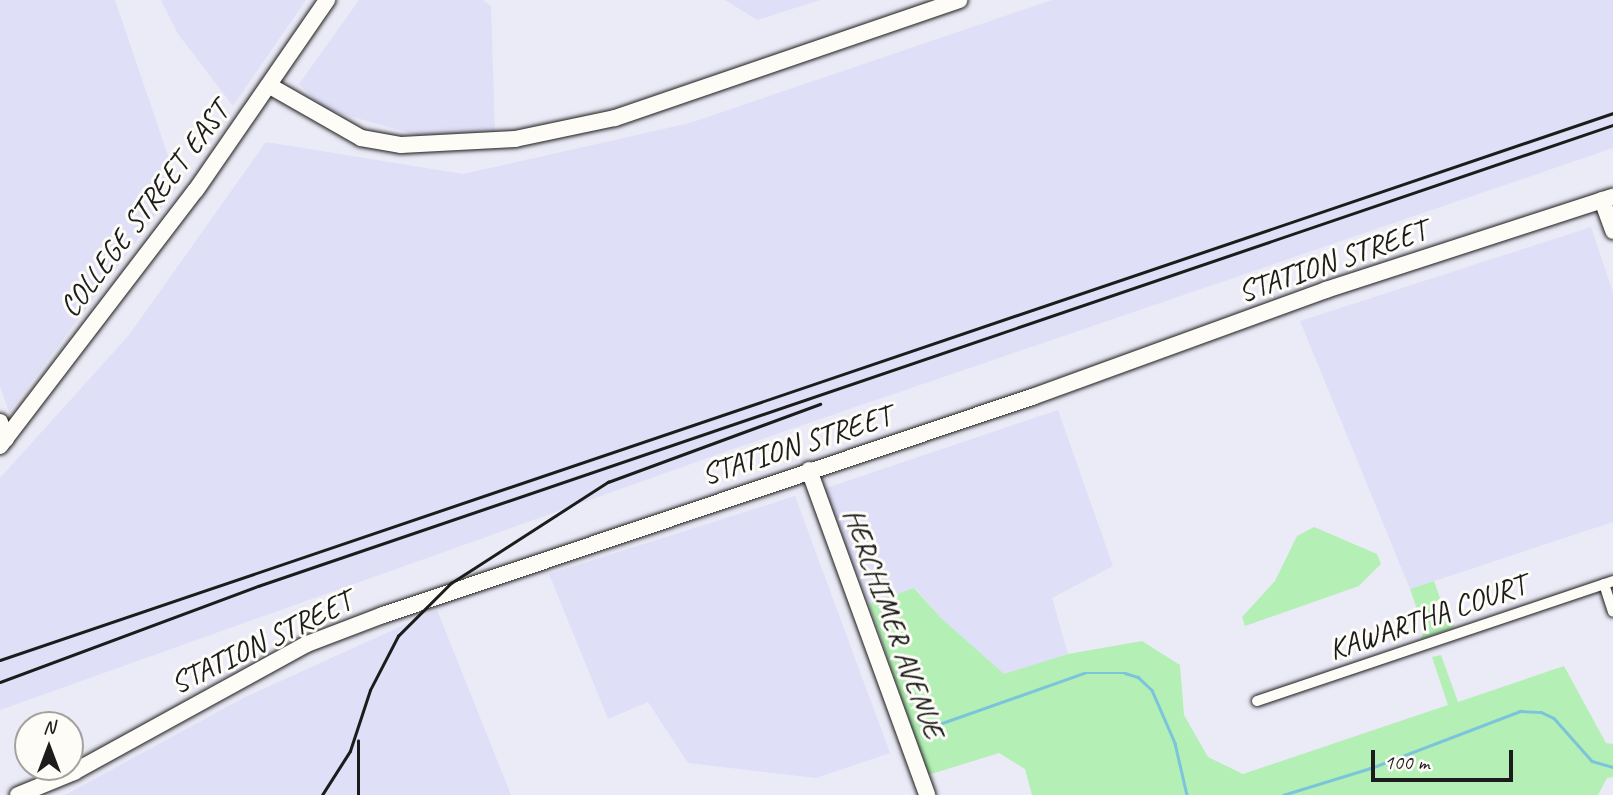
<!DOCTYPE html>
<style>
body{margin:0}
#map{position:relative;width:1613px;height:795px;overflow:hidden;background:#ebebf7;font-family:Caveat,sans-serif}
div>[style]{position:absolute}
.built>*{inset:0;background:#dfdff7}
.green>*{inset:0;background:#b4efb5}
.stream>*{height:2.5px;margin:-1.25px;padding:0 1.25px;transform-origin:1.25px;border-radius:1.25px;background:#7bc4db}
.roads{filter:drop-shadow(0 0 2px #1c1c1c) drop-shadow(0 0 2px #1c1c1c)}
.street>*{height:10px;margin:-5px;padding:0 5px;transform-origin:5px;border-radius:5px;background:#fdfcf7}
.secondary>*{height:16px;margin:-8px;padding:0 8px;transform-origin:8px;border-radius:8px;background:#fdfcf7}
.rail>*{height:2.5px;margin:-1.25px;padding:0 1.25px;transform-origin:1.25px;border-radius:1.25px;background:#1c1c1c}
span{translate:-50% -50%;white-space:nowrap;text-align:center;line-height:1.15;-webkit-text-stroke:6px #fdfcf7;paint-order:stroke}
.street-label{font-size:30px;color:#1c1c1c}
.north{position:absolute;left:14px;top:711px;width:70px;height:70px;box-sizing:border-box;background:#fdfcf7;border:2px solid #a3a29f;border-radius:50%;rotate:0deg;font-size:19px;font-weight:700;line-height:28px;text-align:center;color:#1c1c1c}
.north::after{content:'';display:block;margin:auto;width:24px;height:32px;background:#1c1c1c;clip-path:polygon(50% 0,100% 100%,50% 72%,0 100%)}
.scale{position:absolute;left:1371px;top:750px;width:142px;height:32px;box-sizing:border-box;border:4px solid #1c1c1c;border-top:0;padding-left:9px;font-size:21px;line-height:24px;white-space:nowrap;color:#1c1c1c;-webkit-text-stroke:5px #fdfcf7;paint-order:stroke}
</style>
<div id="map">
<div class="built">
<i style="clip-path:polygon(0 0,115px 0,178px 185px,9px 412px,0 386px)"></i>
<i style="clip-path:polygon(161px 0,306px 0,233px 106px,178px 34px)"></i>
<i style="clip-path:polygon(359px 0,483px 0,491px 6px,495px 132px,417px 135px,324px 109px,299px 84px)"></i>
<i style="clip-path:polygon(725px 0,820px 0,757px 20px)"></i>
<i style="clip-path:polygon(1052px 0,1613px 0,1613px 148px,733px 449px,0 710px,0 478px,129px 335px,266px 142px,463px 174px,690px 123px)"></i>
<i style="clip-path:polygon(1591px 227px,1613px 292px,1613px 522px,1410px 589px,1300px 321px)"></i>
<i style="clip-path:polygon(1058px 410px,1113px 566px,1052px 598px,1068px 654px,1004px 675px,941px 618px,915px 588px,869px 604px,823px 489px)"></i>
<i style="clip-path:polygon(795px 496px,890px 753px,816px 778px,688px 763px,648px 702px,608px 719px,549px 574px)"></i>
<i style="clip-path:polygon(437px 610px,511px 795px,65px 795px,243px 698px)"></i>
</div>
<div class="green">
<i style="clip-path:polygon(1314px 527px,1377px 554px,1381px 564px,1359px 586px,1245px 626px,1242px 617px,1275px 581px,1297px 536px)"></i>
<i style="clip-path:polygon(1434px 581px,1448px 621px,1455px 627px,1421px 639px,1424px 629px,1410px 589px)"></i>
<i style="clip-path:polygon(914px 588px,941px 618px,1004px 674px,1068px 654px,1142px 641px,1180px 665px,1184px 715px,1208px 757px,1243px 774px,1448px 705px,1432px 657px,1441px 655px,1458px 702px,1564px 666px,1606px 743px,1613px 744px,1613px 777px,1607px 778px,1598px 795px,1032px 795px,1025px 769px,999px 753px,928px 775px,869px 604px)"></i>
</div>
<div class="stream">
<i style="left:925px;top:729px;width:169px;rotate:-19.4deg"></i>
<i style="left:1084px;top:673px;width:41px"></i>
<i style="left:1125px;top:673px;width:14px;rotate:17deg"></i>
<i style="left:1138px;top:677px;width:19px;rotate:43deg"></i>
<i style="left:1152px;top:690px;width:58px;rotate:66.5deg"></i>
<i style="left:1175px;top:743px;width:53px;rotate:77deg"></i>
<i style="left:1283px;top:795px;width:92px;rotate:-17.1deg"></i>
<i style="left:1371px;top:768px;width:160px;rotate:-20.9deg"></i>
<i style="left:1520px;top:711px;width:21px;rotate:3deg"></i>
<i style="left:1541px;top:712px;width:14px;rotate:25deg"></i>
<i style="left:1554px;top:718px;width:57px;rotate:48.5deg"></i>
<i style="left:1592px;top:761px;width:22px;rotate:16deg"></i>
</div>
<div class="roads">
<div class="street">
<i style="left:1604px;top:584px;width:29px;rotate:72deg"></i>
<i style="left:1257px;top:701px;width:376px;rotate:-18.6deg"></i>
</div>
<div class="secondary">
<i style="left:270px;top:86px;width:105px;rotate:29.7deg"></i>
<i style="left:361px;top:138px;width:41px;rotate:9.9deg"></i>
<i style="left:401px;top:145px;width:114px;rotate:-3deg"></i>
<i style="left:515px;top:139px;width:102px;rotate:-11.9deg"></i>
<i style="left:615px;top:118px;width:364px;rotate:-18.9deg"></i>
<i style="left:1602px;top:200px;width:33px;rotate:70deg"></i>
<i style="left:0;top:422px;width:18px;rotate:71deg"></i>
<i style="left:0;top:446px;width:322px;rotate:-52.6deg"></i>
<i style="left:196px;top:190px;width:231px;rotate:-55.4deg"></i>
<i style="left:809px;top:470px;width:346px;rotate:70deg"></i>
<i style="left:18px;top:795px;width:61px;rotate:-22.3deg"></i>
<i style="left:74px;top:772px;width:266px;rotate:-28.8deg"></i>
<i style="left:307px;top:644px;width:81px;rotate:-20.9deg"></i>
<i style="left:383px;top:615px;width:685px;rotate:-18.57deg"></i>
<i style="left:1032px;top:397px;width:313px;rotate:-20deg"></i>
<i style="left:1326px;top:290px;width:302px;rotate:-18deg"></i>
</div>
</div>
<div class="rail">
<i style="left:0;top:660px;width:1703px;rotate:-18.73deg"></i>
<i style="left:0;top:682px;width:275px;rotate:-20.4deg"></i>
<i style="left:258px;top:586px;width:1431px;rotate:-18.79deg"></i>
<i style="left:322px;top:795px;width:52px;rotate:-57.5deg"></i>
<i style="left:350px;top:751px;width:64px;rotate:-71.8deg"></i>
<i style="left:370px;top:690px;width:61px;rotate:-62.6deg"></i>
<i style="left:398px;top:636px;width:75px;rotate:-45deg"></i>
<i style="left:451px;top:583px;width:187px;rotate:-32.8deg"></i>
<i style="left:608px;top:482px;width:226px;rotate:-20.2deg"></i>
<i style="left:358px;top:795px;width:54px;rotate:-90deg"></i>
</div>
<div class="street-label">
<span style="left:144px;top:209px;rotate:-53deg">COLLEGE STREET EAST</span>
<span style="left:1332px;top:261px;rotate:-19deg">STATION STREET</span>
<span style="left:796px;top:445px;rotate:-18deg">STATION STREET</span>
<span style="left:1427px;top:617px;rotate:-19deg">KAWARTHA COURT</span>
<span style="left:894px;top:623px;rotate:70deg">HERCHIMER AVENUE</span>
<span style="left:261px;top:642px;rotate:-26deg">STATION STREET</span>
</div>
<div class="north">N</div>
<div class="scale">100 m</div>
</div>
